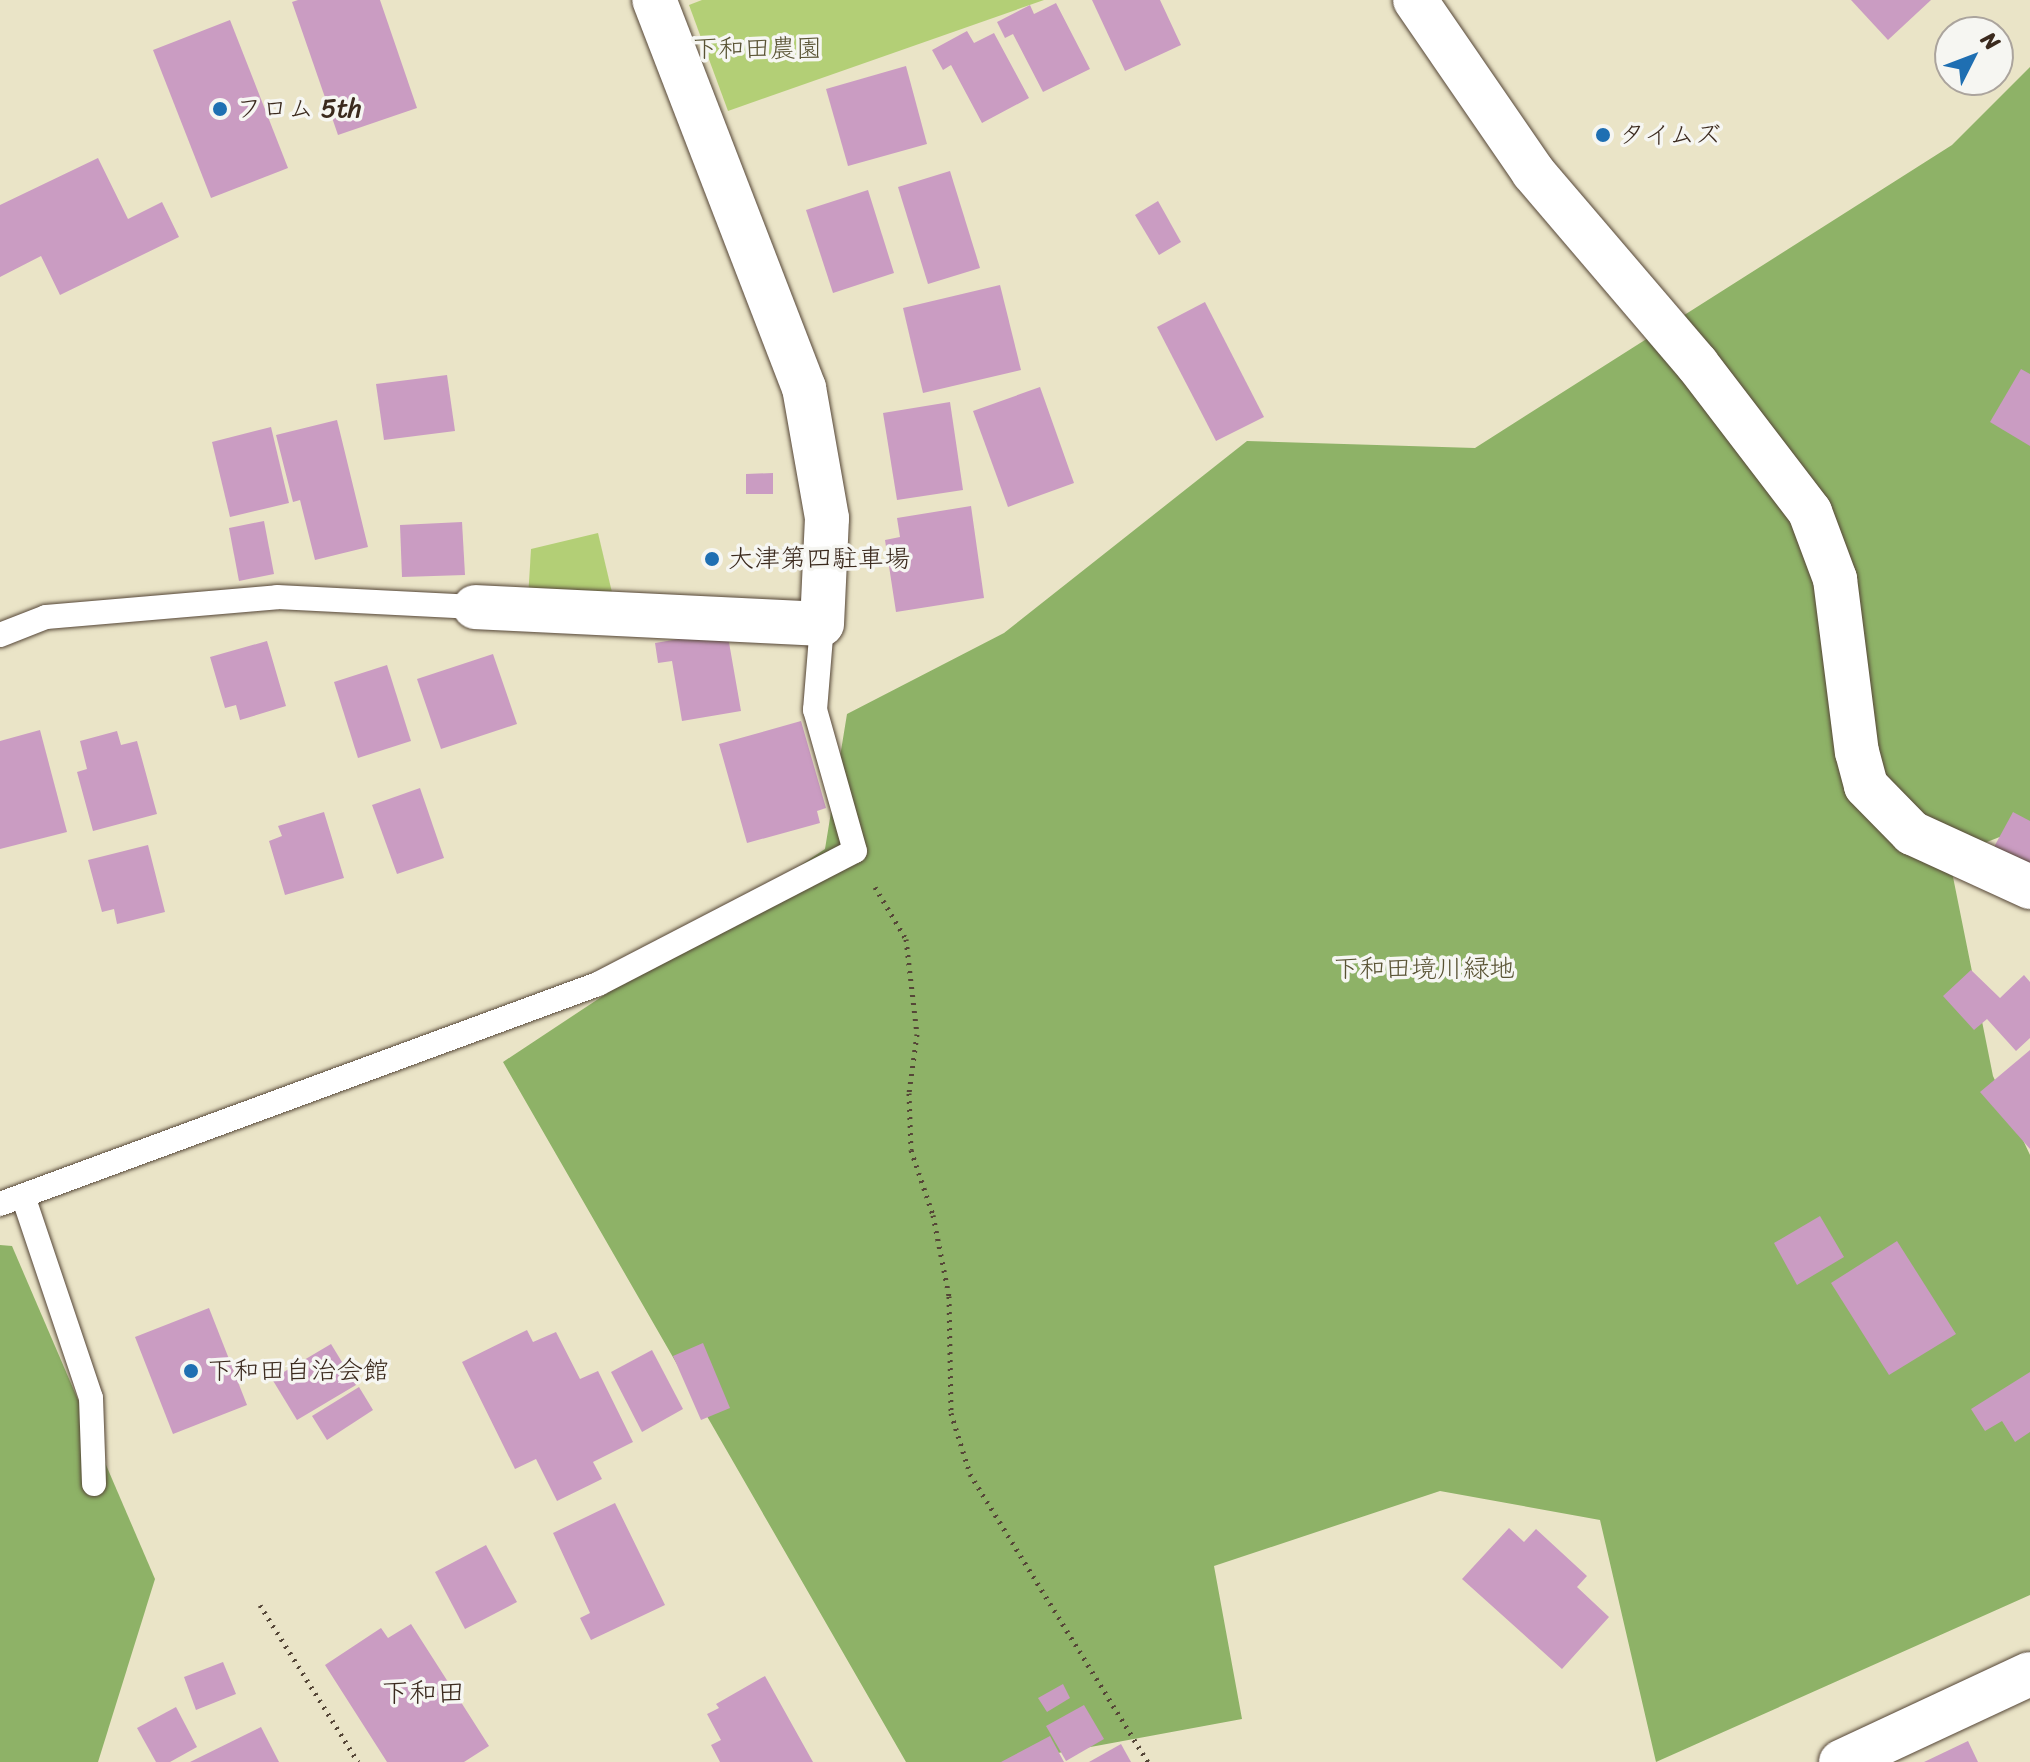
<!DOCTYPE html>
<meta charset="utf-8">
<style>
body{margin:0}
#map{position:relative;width:2030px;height:1762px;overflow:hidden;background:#eae4c7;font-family:Sriracha,"Klee One",sans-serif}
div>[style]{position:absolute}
.green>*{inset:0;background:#b3cf76}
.forest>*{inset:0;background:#8eb267}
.building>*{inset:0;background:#ca9cc2}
.path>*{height:5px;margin-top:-2.5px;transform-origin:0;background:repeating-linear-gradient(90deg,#554637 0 2px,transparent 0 8px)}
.roads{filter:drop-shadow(0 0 2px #554637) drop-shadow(0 0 2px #554637)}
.lane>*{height:24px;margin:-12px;padding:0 12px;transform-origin:12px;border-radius:12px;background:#fff}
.street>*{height:44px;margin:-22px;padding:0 22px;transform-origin:22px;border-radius:22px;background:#fff}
.dots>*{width:22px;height:22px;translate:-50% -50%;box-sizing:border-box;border:4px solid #f6f6f2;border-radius:50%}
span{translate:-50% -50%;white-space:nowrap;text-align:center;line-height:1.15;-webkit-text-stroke:7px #f6f6f2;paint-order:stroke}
.park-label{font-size:26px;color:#595334}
.poi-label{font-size:26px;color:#3b2a1e}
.left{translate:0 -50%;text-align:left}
.neighbourhood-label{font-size:28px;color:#3b2a1e}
.north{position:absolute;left:1934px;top:16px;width:80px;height:80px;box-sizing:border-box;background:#f6f6f2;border:2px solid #aba49d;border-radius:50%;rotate:48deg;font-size:22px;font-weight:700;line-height:32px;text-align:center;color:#3b2a1e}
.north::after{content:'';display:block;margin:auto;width:28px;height:36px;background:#1f6fb2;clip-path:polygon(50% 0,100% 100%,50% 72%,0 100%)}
</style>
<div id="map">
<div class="green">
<i style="clip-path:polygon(702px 0,1044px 0,728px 111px,689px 5px)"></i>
<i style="clip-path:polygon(598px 533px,614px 601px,528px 599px,531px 549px)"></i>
</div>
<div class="forest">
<i style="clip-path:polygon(2030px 67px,2030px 825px,1949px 857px,1993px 1076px,2030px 1155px,2030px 1595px,1656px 1762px,1600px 1520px,1440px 1491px,1214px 1566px,1242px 1719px,1009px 1762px,906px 1762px,503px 1062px,825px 849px,847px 714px,1004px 633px,1247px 441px,1475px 448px,1952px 145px)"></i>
<i style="clip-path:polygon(0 1245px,12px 1246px,155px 1579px,98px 1762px,0 1762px)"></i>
</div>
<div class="building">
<i style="clip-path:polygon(298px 0,380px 0,417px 108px,338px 135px,292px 2px)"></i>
<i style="clip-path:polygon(1092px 0,1160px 0,1181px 45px,1125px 71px)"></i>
<i style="clip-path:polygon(1851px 0,1931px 0,1888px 40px)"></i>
<i style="clip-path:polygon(1056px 3px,1090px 69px,1043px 92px,1013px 34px,1005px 38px,997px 22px,1030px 5px,1034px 14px)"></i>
<i style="clip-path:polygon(230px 20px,288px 168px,211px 198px,153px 50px)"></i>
<i style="clip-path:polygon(967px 31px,974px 43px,994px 33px,1029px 98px,982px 123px,951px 65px,943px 70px,932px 50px)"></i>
<i style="clip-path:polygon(906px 66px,927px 144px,848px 166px,826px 89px)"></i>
<i style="clip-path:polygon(98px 158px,128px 219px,162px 202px,179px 237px,60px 295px,41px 256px,0 277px,0 205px)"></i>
<i style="clip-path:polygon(950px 171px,980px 268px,928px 284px,898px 187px)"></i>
<i style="clip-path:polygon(868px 190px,894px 273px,833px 293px,806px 210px)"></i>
<i style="clip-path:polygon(1158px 201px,1181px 242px,1159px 255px,1135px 215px)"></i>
<i style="clip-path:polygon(1000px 285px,1021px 370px,923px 393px,903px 308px)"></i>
<i style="clip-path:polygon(1205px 302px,1264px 417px,1216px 441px,1157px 327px)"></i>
<i style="clip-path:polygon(2021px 369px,2030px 374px,2030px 446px,1990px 422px)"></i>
<i style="clip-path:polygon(447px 375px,455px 431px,384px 440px,376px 384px)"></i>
<i style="clip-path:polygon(1040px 387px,1074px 483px,1008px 507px,973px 411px)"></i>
<i style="clip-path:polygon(950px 402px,963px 490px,897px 500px,883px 413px)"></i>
<i style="clip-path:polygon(337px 420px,368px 547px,315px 560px,300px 500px,293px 502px,276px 435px)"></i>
<i style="clip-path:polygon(271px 427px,289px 503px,230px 517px,212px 442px)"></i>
<i style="clip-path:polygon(773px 473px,773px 494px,746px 494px,746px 474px)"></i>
<i style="clip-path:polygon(971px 506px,984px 598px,896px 612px,885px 540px,900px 537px,897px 518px)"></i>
<i style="clip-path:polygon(264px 521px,274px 574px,239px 581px,229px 528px)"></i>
<i style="clip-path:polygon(462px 522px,465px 575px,402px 577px,400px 525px)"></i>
<i style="clip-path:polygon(727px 631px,741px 711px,682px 721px,672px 661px,658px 663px,655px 643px)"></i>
<i style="clip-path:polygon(267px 641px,286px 706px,240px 720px,236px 705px,225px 708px,210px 657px)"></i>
<i style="clip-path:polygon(493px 654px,517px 724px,441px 749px,417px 679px)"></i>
<i style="clip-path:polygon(387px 665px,411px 741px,358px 758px,334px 682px)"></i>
<i style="clip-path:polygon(801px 721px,826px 808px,817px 811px,820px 823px,747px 843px,719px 744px)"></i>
<i style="clip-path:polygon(40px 730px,67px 832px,0 849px,0 741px)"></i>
<i style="clip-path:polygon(117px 731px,121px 745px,137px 741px,157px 814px,93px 831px,77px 772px,87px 769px,80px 741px)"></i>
<i style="clip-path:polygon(420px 788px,444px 858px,397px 874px,372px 805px)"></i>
<i style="clip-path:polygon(324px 812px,344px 878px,285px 895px,269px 841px,282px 836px,278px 826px)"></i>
<i style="clip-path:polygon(2013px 812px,2030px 821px,2030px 865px,1994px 847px)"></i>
<i style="clip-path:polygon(148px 845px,165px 912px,117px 924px,114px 909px,102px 912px,88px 860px)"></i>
<i style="clip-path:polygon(1971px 970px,2000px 998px,2024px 975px,2030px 982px,2030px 1038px,2016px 1051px,1987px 1019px,1974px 1030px,1943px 996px)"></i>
<i style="clip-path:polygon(2030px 1050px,2030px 1149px,1980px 1092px)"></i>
<i style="clip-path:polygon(1820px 1216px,1844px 1257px,1797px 1285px,1774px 1243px)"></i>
<i style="clip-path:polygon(1897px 1241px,1956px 1334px,1889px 1375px,1831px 1283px)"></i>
<i style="clip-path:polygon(209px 1308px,247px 1405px,173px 1434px,135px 1337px)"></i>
<i style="clip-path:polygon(527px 1330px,533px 1342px,556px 1332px,580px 1379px,598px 1371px,633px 1442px,593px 1462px,602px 1479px,557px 1501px,536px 1459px,515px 1469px,462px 1362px)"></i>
<i style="clip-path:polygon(703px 1343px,730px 1408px,701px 1420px,673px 1356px)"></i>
<i style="clip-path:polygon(331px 1344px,356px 1385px,297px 1420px,272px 1379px)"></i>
<i style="clip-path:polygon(652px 1350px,683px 1409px,642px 1432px,611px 1372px)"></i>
<i style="clip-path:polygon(2030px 1372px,2030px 1432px,2015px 1442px,2002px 1421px,1985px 1431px,1971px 1409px)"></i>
<i style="clip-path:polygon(359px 1387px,373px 1410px,327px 1440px,312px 1416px)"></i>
<i style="clip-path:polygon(615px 1503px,665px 1605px,591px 1640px,580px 1618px,590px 1613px,553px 1533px)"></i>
<i style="clip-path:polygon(1509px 1528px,1524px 1542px,1536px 1529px,1587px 1576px,1577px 1587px,1609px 1617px,1562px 1669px,1462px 1579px)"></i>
<i style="clip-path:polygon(486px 1545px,517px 1602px,465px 1629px,435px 1572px)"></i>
<i style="clip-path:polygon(411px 1624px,489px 1746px,464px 1762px,387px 1762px,325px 1665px,381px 1628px,388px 1638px)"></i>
<i style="clip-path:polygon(223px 1662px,236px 1694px,196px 1710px,184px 1677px)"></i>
<i style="clip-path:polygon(765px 1676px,813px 1762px,720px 1762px,711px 1745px,721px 1740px,707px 1714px,719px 1708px,716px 1704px)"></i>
<i style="clip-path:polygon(1063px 1684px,1070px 1698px,1047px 1712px,1038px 1698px)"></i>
<i style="clip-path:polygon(1084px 1705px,1104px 1739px,1066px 1761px,1046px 1726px)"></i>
<i style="clip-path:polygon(176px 1707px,197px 1747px,170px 1762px,156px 1762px,137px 1728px)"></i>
<i style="clip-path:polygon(261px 1727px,279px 1762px,190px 1762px)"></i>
<i style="clip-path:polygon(1050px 1736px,1064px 1762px,1001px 1762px)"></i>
<i style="clip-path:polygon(1968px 1741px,1978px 1762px,1924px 1762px)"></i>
<i style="clip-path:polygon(1121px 1744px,1131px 1762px,1089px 1762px)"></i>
</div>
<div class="path">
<i style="left:875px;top:887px;width:61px;rotate:59.2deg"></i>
<i style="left:906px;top:939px;width:96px;rotate:83.4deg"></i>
<i style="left:917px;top:1034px;width:60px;rotate:97.7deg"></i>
<i style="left:909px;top:1093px;width:57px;rotate:88deg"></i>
<i style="left:911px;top:1150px;width:69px;rotate:71.3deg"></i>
<i style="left:933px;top:1215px;width:83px;rotate:78.8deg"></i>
<i style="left:949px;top:1296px;width:117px;rotate:89deg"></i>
<i style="left:951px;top:1413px;width:64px;rotate:72.7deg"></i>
<i style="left:970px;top:1474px;width:339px;rotate:58.3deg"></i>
<i style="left:260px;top:1605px;width:185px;rotate:58deg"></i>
</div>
<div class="roads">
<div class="lane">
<i style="left:0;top:635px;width:49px;rotate:-21.4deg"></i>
<i style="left:46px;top:617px;width:232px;rotate:-4.9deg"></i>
<i style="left:277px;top:597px;width:198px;rotate:2.9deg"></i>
<i style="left:23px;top:1196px;width:213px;rotate:71.4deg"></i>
<i style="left:91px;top:1398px;width:86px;rotate:88deg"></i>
<i style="left:0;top:1204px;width:637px;rotate:-20.2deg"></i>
<i style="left:598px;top:984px;width:289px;rotate:-27.4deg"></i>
<i style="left:855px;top:851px;width:147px;rotate:-105.8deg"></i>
<i style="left:815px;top:710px;width:86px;rotate:-85.3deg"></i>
</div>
<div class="street">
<i style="left:1415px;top:0;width:209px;rotate:55.5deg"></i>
<i style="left:1533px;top:172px;width:253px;rotate:49.5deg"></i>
<i style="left:1697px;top:364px;width:186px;rotate:52.6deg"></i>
<i style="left:1810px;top:512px;width:72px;rotate:69.5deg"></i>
<i style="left:1835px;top:579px;width:174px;rotate:82.8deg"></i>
<i style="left:1857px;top:752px;width:35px;rotate:75deg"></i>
<i style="left:1866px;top:786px;width:66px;rotate:45.6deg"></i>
<i style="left:1912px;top:833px;width:130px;rotate:24.6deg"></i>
<i style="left:475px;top:607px;width:347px;rotate:2.8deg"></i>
<i style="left:822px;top:624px;width:106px;rotate:-87.3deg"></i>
<i style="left:827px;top:518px;width:132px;rotate:-100deg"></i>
<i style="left:804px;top:388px;width:416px;rotate:-111.1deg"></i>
<i style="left:1841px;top:1762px;width:208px;rotate:-25deg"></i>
</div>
</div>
<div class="dots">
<i style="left:220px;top:109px;background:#1f6fb2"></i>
<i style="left:1603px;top:135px;background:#1f6fb2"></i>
<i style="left:712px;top:559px;background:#1f6fb2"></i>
<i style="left:191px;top:1371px;background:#1f6fb2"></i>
</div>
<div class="park-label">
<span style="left:757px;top:49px">下和田農園</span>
<span style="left:1424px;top:969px">下和田境川緑地</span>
</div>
<div class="poi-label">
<span class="left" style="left:236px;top:109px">フロム 5th</span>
<span class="left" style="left:1619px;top:135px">タイムズ</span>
<span class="left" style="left:728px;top:559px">大津第四駐車場</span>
<span class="left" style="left:207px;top:1371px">下和田自治会館</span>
</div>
<div class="neighbourhood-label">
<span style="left:423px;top:1693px">下和田</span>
</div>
<div class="north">N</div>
</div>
